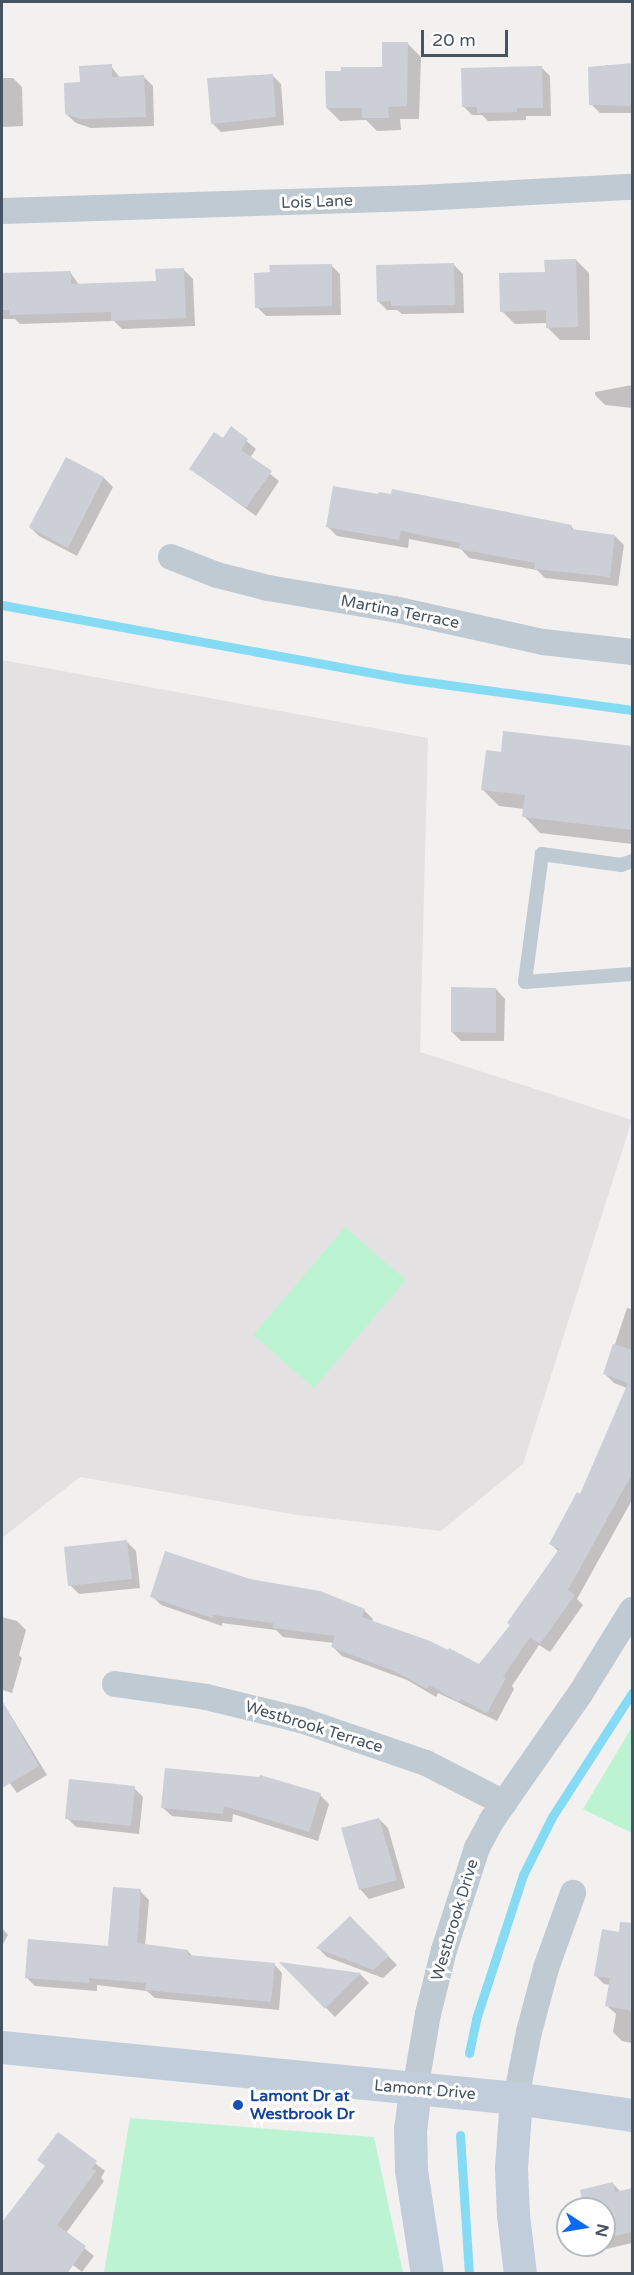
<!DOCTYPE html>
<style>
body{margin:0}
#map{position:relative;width:634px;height:2275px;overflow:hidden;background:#f3f0f0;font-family:"Varela Round",sans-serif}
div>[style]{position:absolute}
.education>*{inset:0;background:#e4e1e2}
.green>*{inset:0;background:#bcf4d3}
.shadow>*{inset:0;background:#0003}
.stream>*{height:9px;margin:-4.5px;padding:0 4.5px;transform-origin:4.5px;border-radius:4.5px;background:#85daf4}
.building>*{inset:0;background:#cccfd6}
.lane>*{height:14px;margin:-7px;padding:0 7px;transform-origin:7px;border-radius:7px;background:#c0cad3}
.street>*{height:26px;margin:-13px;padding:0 13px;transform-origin:13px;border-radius:13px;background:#c0cad3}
.secondary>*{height:33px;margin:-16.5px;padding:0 16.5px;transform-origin:16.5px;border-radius:16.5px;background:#c1cddb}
.dots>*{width:16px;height:16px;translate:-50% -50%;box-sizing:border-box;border:3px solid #fff;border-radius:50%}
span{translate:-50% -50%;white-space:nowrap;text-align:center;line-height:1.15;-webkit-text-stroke:6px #fff;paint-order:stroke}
.street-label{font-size:16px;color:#465360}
.transit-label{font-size:16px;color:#164399;font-weight:700}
.left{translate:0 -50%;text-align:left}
.frame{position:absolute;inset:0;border:3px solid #465360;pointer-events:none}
.north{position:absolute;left:556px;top:2197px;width:60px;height:60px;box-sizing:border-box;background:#fff;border:2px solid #b5babf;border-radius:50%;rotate:102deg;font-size:16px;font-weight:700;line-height:24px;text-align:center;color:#465360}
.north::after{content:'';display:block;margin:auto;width:21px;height:27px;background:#086af5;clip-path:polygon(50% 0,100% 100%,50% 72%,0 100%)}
.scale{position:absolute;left:421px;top:30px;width:87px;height:27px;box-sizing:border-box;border:3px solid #465360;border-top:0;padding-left:8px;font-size:18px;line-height:21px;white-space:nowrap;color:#465360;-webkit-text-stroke:4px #fff;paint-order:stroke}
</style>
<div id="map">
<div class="education">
<i style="clip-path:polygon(2px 660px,428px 738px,420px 1052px,632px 1120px,523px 1464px,441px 1531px,297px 1515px,80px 1477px,2px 1538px)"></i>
</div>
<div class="green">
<i style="clip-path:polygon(345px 1227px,406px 1280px,314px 1388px,253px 1335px)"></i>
<i style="clip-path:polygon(632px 1727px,632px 1833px,583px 1809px)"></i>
<i style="clip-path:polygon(130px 2118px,374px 2137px,403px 2273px,104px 2273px)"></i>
</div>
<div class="shadow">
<i style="clip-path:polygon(408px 44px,421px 57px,419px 119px,400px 119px,401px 130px,377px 131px,366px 120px,340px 121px,327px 108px,383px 69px)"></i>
<i style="clip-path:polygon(606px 65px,632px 65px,632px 113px,600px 113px,591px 104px)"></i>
<i style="clip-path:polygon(111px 66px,120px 78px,144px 77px,153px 86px,154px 126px,91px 128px,76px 123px,66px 114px,82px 84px)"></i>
<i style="clip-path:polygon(541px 67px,550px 76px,551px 116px,526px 116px,526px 120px,488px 121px,482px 115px,472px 115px,463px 106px)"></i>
<i style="clip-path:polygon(272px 75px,281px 84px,284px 125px,221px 132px,212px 123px)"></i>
<i style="clip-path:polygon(2px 78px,13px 78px,22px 87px,23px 126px,2px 127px)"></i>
<i style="clip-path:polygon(576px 260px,589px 273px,590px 340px,560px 340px,547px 327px,547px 323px,515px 324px,502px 311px,546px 273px)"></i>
<i style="clip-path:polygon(331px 265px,340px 274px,341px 315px,266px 316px,257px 307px)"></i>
<i style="clip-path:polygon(454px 265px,463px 274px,464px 313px,402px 314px,397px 310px,387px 310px,378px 301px)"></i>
<i style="clip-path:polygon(184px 270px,193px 279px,195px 326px,122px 329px,114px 321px,20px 324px,15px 319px,2px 319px,2px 274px,70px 272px,79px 285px,157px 282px)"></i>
<i style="clip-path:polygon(632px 385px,632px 408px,605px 405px,595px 395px,595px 392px)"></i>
<i style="clip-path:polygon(231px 428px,256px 449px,250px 458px,279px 481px,256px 516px,191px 469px,223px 440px)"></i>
<i style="clip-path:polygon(66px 459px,104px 478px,113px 487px,77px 556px,39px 536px,30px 527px)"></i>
<i style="clip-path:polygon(571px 526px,575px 531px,615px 536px,624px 545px,618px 586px,545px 578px,537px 570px,469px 558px,461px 549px,409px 539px,408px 548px,337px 536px,328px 527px)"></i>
<i style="clip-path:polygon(632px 748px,632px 844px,540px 833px,524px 816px,524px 809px,499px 806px,483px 790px,502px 754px)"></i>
<i style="clip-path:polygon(496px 989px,505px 999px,504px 1041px,461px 1041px,452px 1032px)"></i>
<i style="clip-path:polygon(627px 1308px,632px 1309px,632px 1500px,577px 1599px,583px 1605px,550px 1652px,539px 1645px,512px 1686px,514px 1689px,497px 1721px,438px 1693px,436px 1697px,407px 1680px,342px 1656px,333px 1647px,334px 1643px,283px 1637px,276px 1630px,222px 1623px,222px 1626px,161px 1605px,152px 1596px,249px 1581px,364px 1610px,373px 1619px,372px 1622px,480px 1666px,511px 1625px,559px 1552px,551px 1544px,581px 1496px,627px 1388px,614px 1383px,605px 1374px)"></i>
<i style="clip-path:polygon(127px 1542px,136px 1551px,140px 1588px,79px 1594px,70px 1585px)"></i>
<i style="clip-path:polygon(2px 1617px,17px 1621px,26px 1630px,19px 1655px,22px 1658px,12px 1693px,2px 1690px)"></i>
<i style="clip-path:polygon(2px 1701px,47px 1775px,17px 1793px,2px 1772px)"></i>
<i style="clip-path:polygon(134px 1788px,143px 1797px,139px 1834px,76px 1827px,67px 1818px)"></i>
<i style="clip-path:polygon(320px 1795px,329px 1804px,318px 1841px,233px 1814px,232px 1822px,172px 1816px,162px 1807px)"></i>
<i style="clip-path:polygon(379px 1819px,388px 1828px,405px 1888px,369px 1899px,360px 1889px)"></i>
<i style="clip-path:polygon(140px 1891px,149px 1900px,145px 1946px,188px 1951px,193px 1957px,274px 1964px,282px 1973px,279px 2010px,155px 1998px,147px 1991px,97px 1985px,97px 1991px,35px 1986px,26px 1977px,109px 1947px)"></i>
<i style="clip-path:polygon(350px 1918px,397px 1965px,383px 1978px,327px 1957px,318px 1948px)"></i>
<i style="clip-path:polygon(2px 1928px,8px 1935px,2px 1946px)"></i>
<i style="clip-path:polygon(632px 1936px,632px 2043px,622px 2041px,613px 2032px,616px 2014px,607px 2006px,611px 1985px,604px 1984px,595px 1975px)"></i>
<i style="clip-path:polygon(283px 1964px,360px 1974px,369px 1983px,335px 2017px)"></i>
<i style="clip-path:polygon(58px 2134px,105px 2171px,101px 2178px,104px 2181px,66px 2233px,94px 2256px,82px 2272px,65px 2259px,53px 2274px,2px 2274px,2px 2224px,46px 2166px)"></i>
<i style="clip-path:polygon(612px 2183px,621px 2192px,632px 2190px,632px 2243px,602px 2250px,598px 2245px,604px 2245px,604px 2209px,586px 2209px)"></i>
</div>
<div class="stream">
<i style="left:2px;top:605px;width:411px;rotate:10.4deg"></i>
<i style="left:406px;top:679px;width:228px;rotate:7.8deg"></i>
<i style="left:469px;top:2053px;width:35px;rotate:-78deg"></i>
<i style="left:476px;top:2019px;width:151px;rotate:-71.9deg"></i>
<i style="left:523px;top:1875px;width:65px;rotate:-63.4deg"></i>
<i style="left:552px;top:1817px;width:148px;rotate:-57.2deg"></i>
<i style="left:460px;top:2135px;width:139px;rotate:86.3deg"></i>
</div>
<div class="building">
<i style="clip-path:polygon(382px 42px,408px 42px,407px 106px,388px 107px,389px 118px,362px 118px,362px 108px,326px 108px,325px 71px,341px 71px,341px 67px,382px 67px)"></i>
<i style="clip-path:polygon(633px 63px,633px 106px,589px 105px,588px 67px)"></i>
<i style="clip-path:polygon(112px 64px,112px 77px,144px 75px,146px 117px,81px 119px,65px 114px,64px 83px,80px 82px,79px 66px)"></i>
<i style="clip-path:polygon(542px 66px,543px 108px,517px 108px,517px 112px,477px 113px,477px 107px,462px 107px,461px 68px)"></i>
<i style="clip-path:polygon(273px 74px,276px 117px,211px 124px,207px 78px)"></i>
<i style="clip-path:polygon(576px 259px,578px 327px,546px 328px,546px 310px,500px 312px,499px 273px,545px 272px,544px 260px)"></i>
<i style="clip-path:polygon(454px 263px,455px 305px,391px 306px,391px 301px,377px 302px,376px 265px)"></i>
<i style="clip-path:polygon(332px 264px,332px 306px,255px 308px,254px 273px,270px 272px,269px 265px)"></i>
<i style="clip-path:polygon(184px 268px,186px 318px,111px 321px,111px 312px,9px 315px,10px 310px,2px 310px,2px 273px,71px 271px,71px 284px,156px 281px,155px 269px)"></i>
<i style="clip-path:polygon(231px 426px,248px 439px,241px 450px,272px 471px,246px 508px,189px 469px,214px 432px,223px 438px)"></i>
<i style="clip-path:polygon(66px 457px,104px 477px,68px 548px,29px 527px)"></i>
<i style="clip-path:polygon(333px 486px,378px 494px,379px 492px,391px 494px,392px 489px,572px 525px,571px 529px,615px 535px,610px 577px,534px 569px,535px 563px,459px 549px,460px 543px,401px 531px,399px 540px,326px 527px)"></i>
<i style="clip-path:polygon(503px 731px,633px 746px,633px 830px,522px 817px,525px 795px,481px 790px,486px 750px,501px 752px)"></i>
<i style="clip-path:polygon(451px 987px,496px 988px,496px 1033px,451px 1032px)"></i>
<i style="clip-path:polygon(613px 1344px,633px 1350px,633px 1472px,568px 1590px,575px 1595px,540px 1644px,530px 1637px,503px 1677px,506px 1678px,487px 1713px,461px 1699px,458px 1702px,429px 1685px,427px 1689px,396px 1672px,331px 1647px,335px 1636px,273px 1628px,273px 1623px,213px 1615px,213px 1618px,150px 1597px,165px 1551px,250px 1579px,320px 1591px,365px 1609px,362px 1617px,430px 1641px,448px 1650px,449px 1648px,479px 1664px,510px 1625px,507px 1623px,559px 1549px,549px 1544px,577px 1492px,580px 1494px,628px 1383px,603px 1374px)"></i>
<i style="clip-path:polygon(127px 1540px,132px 1579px,68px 1586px,64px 1547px)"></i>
<i style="clip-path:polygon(2px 1701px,39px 1766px,2px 1788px)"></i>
<i style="clip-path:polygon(165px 1768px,259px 1777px,260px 1775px,321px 1793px,309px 1832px,224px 1806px,223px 1814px,161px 1808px)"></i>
<i style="clip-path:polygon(69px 1779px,135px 1786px,131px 1826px,65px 1819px)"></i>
<i style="clip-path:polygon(379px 1818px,397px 1880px,359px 1890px,341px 1828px)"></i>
<i style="clip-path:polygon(113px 1887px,141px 1889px,137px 1943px,188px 1950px,188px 1955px,275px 1963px,271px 2002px,145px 1990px,146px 1983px,89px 1978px,89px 1983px,25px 1978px,28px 1939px,108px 1946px)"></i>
<i style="clip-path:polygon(350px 1916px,389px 1956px,373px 1970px,316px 1948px)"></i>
<i style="clip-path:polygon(620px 1922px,633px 1923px,633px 2011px,605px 2006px,610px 1978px,594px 1976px,602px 1929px,619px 1932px)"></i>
<i style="clip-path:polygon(279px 1962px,361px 1973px,325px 2009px)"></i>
<i style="clip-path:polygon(58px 2132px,97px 2161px,92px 2169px,96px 2171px,57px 2225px,86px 2246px,67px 2274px,2px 2274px,2px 2222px,45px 2166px,37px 2160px)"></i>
<i style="clip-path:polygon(613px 2182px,615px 2192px,633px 2188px,633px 2232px,604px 2238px,604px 2209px,584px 2209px,580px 2190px)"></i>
</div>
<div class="lane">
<i style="left:632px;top:861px;width:12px;rotate:160deg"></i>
<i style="left:621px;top:865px;width:80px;rotate:-172.1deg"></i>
<i style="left:542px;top:854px;width:129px;rotate:97.6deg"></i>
<i style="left:525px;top:982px;width:107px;rotate:-4.3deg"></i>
</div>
<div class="street">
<i style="left:2px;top:211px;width:417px;rotate:-1.8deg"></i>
<i style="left:419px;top:198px;width:213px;rotate:-3deg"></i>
<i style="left:171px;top:557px;width:49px;rotate:21.4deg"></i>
<i style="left:217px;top:575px;width:53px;rotate:14.3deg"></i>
<i style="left:268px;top:588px;width:128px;rotate:9.5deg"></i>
<i style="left:394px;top:609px;width:153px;rotate:12.5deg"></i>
<i style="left:543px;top:642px;width:90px;rotate:6.4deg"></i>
<i style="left:115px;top:1684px;width:92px;rotate:8.1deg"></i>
<i style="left:206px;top:1697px;width:98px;rotate:13.6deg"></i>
<i style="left:301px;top:1720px;width:132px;rotate:19deg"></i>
<i style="left:426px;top:1763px;width:88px;rotate:27.1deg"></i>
<i style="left:415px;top:2090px;width:77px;rotate:-80.3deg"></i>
<i style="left:428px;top:2014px;width:66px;rotate:-76deg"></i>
<i style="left:444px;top:1950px;width:107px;rotate:-72.1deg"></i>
<i style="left:477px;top:1848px;width:32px;rotate:-62deg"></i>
<i style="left:492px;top:1820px;width:154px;rotate:-55.1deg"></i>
<i style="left:580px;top:1694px;width:99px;rotate:-58.2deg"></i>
<i style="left:516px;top:2098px;width:67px;rotate:-78.9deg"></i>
<i style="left:529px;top:2032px;width:66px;rotate:-75.1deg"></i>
<i style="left:546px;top:1968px;width:80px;rotate:-70.2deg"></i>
</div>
<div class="secondary">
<i style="left:2px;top:2047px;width:517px;rotate:5.67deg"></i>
<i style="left:516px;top:2098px;width:117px;rotate:8.3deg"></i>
<i style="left:415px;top:2090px;width:38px;rotate:97deg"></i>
<i style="left:410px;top:2128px;width:42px;rotate:88.6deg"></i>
<i style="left:411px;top:2170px;width:105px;rotate:81.3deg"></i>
<i style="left:516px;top:2098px;width:70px;rotate:94.1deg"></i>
<i style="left:511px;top:2168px;width:47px;rotate:87.6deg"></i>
<i style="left:513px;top:2215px;width:59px;rotate:83.2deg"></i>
</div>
<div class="dots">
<i style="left:238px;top:2105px;background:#1a4fb4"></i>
</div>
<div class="street-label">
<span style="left:317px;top:202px;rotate:-2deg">Lois Lane</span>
<span style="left:400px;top:612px;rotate:11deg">Martina Terrace</span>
<span style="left:314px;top:1727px;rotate:17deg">Westbrook Terrace</span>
<span style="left:455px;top:1920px;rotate:-73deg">Westbrook Drive</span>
<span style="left:425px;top:2090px;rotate:5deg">Lamont Drive</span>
</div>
<div class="transit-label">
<span class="left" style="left:250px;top:2105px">Lamont Dr at<br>Westbrook Dr</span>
</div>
<div class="frame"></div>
<div class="north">N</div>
<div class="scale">20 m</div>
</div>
